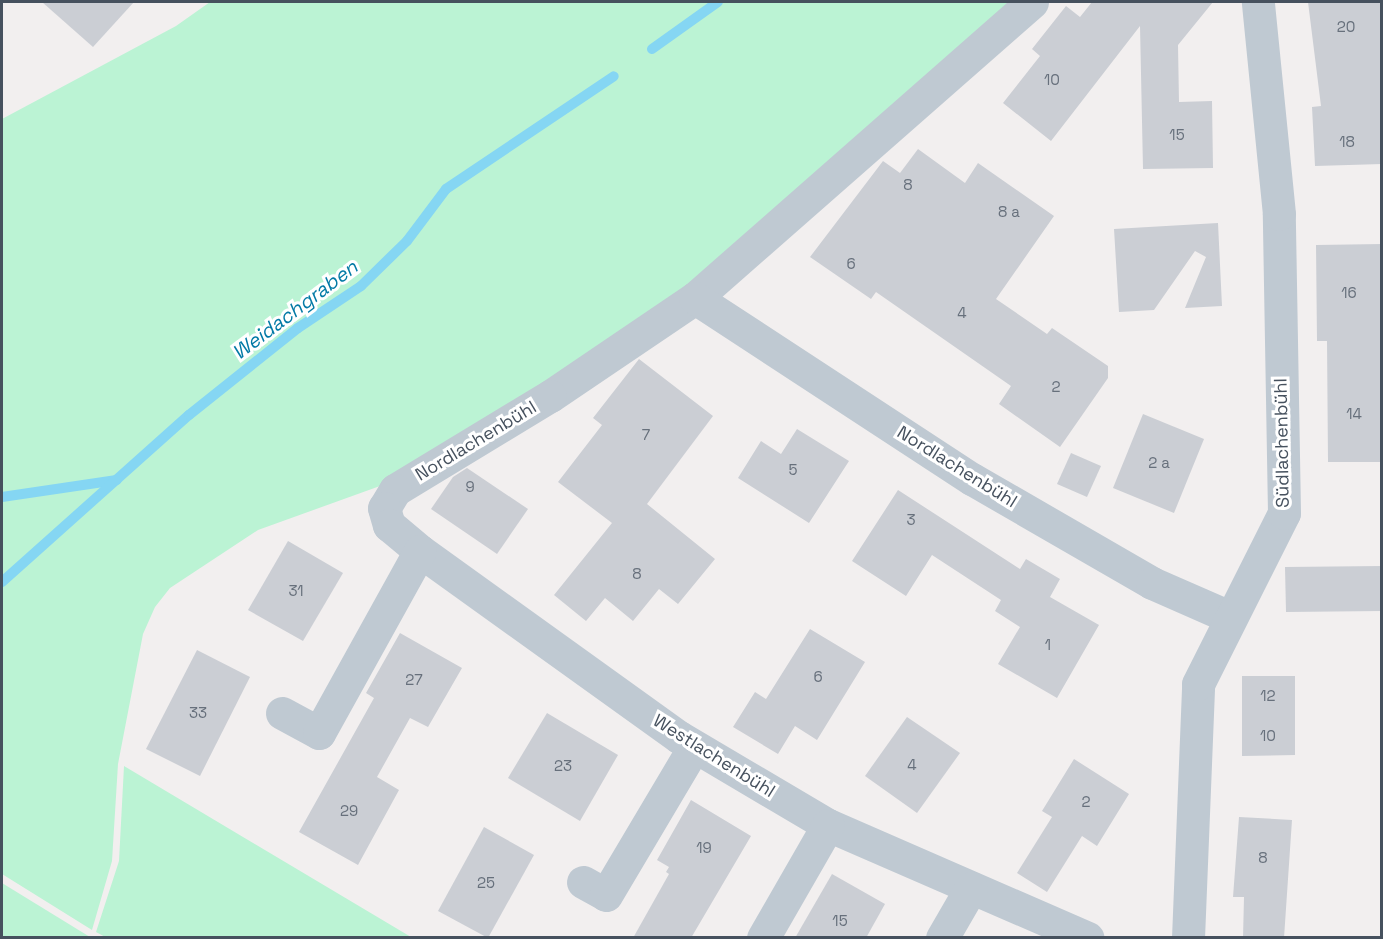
<!DOCTYPE html>
<meta charset="utf-8">
<style>
body{margin:0}
#map{position:relative;width:1383px;height:939px;overflow:hidden;background:#f2efef;font-family:"Space Grotesk",sans-serif}
div>[style]{position:absolute}
.green>*{inset:0;background:#bbf3d4}
.stream>*{height:10px;margin:-5px;padding:0 5px;transform-origin:5px;border-radius:5px;background:#85d6f3}
.building>*{inset:0;background:#cbced4}
.minor>*{height:33px;margin:-16.5px;padding:0 16.5px;transform-origin:16.5px;border-radius:16.5px;background:#bfc9d2}
span{translate:-50% -50%;white-space:nowrap;text-align:center;line-height:1.15;-webkit-text-stroke:6px #fff;paint-order:stroke}
.number-label{font-size:15px;color:#67707c}
.number-label span{-webkit-text-stroke-width:0}
.street-label{font-size:18px;color:#46515e}
.water-label{font-size:20px;color:#037aa6;font-style:italic}
.frame{position:absolute;inset:0;border:3px solid #46515e;pointer-events:none}
</style>
<div id="map">
<div class="green">
<i style="clip-path:polygon(210px 2px,1022px 2px,688px 293px,380px 486px,258px 530px,170px 588px,155px 607px,143px 634px,118px 764px,112px 861px,92px 930px,2px 874px,2px 119px,176px 26px)"></i>
<i style="clip-path:polygon(124px 766px,411px 937px,107px 938px,96px 932px,119px 861px)"></i>
<i style="clip-path:polygon(2px 883px,90px 937px,2px 937px)"></i>
</div>
<div class="stream">
<i style="left:652px;top:49px;width:81px;rotate:-35.5deg"></i>
<i style="left:2px;top:497px;width:116px;rotate:-8.4deg"></i>
<i style="left:2px;top:582px;width:251px;rotate:-41.8deg"></i>
<i style="left:189px;top:415px;width:139px;rotate:-38.6deg"></i>
<i style="left:298px;top:328px;width:76px;rotate:-33.7deg"></i>
<i style="left:361px;top:286px;width:64px;rotate:-44.4deg"></i>
<i style="left:407px;top:241px;width:65px;rotate:-53.1deg"></i>
<i style="left:446px;top:189px;width:202px;rotate:-33.9deg"></i>
</div>
<div class="building">
<i style="clip-path:polygon(42px 2px,134px 2px,93px 47px)"></i>
<i style="clip-path:polygon(1092px 2px,1213px 2px,1178px 45px,1179px 102px,1212px 101px,1213px 168px,1143px 169px,1140px 26px,1051px 141px,1003px 103px,1040px 56px,1032px 49px,1066px 6px,1080px 17px)"></i>
<i style="clip-path:polygon(1308px 2px,1382px 2px,1382px 164px,1315px 166px,1312px 107px,1321px 106px)"></i>
<i style="clip-path:polygon(918px 149px,965px 183px,978px 163px,1054px 216px,996px 299px,1047px 334px,1052px 328px,1108px 366px,1108px 378px,1060px 447px,999px 404px,1011px 386px,876px 292px,871px 299px,810px 257px,883px 161px,900px 173px)"></i>
<i style="clip-path:polygon(1218px 223px,1222px 306px,1185px 308px,1206px 257px,1195px 251px,1154px 310px,1119px 312px,1114px 229px)"></i>
<i style="clip-path:polygon(1382px 244px,1382px 462px,1328px 462px,1327px 341px,1317px 341px,1316px 245px)"></i>
<i style="clip-path:polygon(639px 359px,713px 416px,647px 504px,715px 559px,678px 604px,659px 589px,633px 621px,605px 598px,586px 621px,554px 595px,612px 523px,558px 482px,602px 425px,593px 418px)"></i>
<i style="clip-path:polygon(1143px 414px,1204px 439px,1174px 513px,1113px 488px)"></i>
<i style="clip-path:polygon(797px 429px,849px 461px,809px 523px,738px 478px,761px 441px,781px 454px)"></i>
<i style="clip-path:polygon(1071px 453px,1101px 466px,1087px 497px,1057px 484px)"></i>
<i style="clip-path:polygon(467px 468px,528px 509px,497px 554px,431px 509px,453px 477px)"></i>
<i style="clip-path:polygon(898px 490px,1020px 569px,1026px 559px,1060px 579px,1050px 597px,1099px 625px,1057px 698px,998px 664px,1020px 627px,995px 611px,1001px 600px,932px 555px,906px 596px,852px 561px)"></i>
<i style="clip-path:polygon(288px 541px,343px 573px,303px 641px,248px 610px)"></i>
<i style="clip-path:polygon(1382px 566px,1382px 611px,1286px 612px,1285px 567px)"></i>
<i style="clip-path:polygon(810px 629px,865px 662px,817px 740px,795px 726px,778px 754px,733px 727px,755px 692px,766px 699px)"></i>
<i style="clip-path:polygon(400px 633px,462px 668px,428px 727px,410px 718px,377px 777px,399px 790px,358px 865px,299px 832px,374px 698px,366px 693px)"></i>
<i style="clip-path:polygon(197px 650px,250px 677px,200px 776px,146px 749px)"></i>
<i style="clip-path:polygon(1242px 676px,1295px 676px,1295px 755px,1242px 756px)"></i>
<i style="clip-path:polygon(547px 713px,618px 755px,580px 821px,508px 778px)"></i>
<i style="clip-path:polygon(907px 717px,960px 753px,917px 813px,865px 776px)"></i>
<i style="clip-path:polygon(1074px 759px,1129px 794px,1097px 846px,1082px 836px,1047px 892px,1017px 873px,1052px 817px,1042px 811px)"></i>
<i style="clip-path:polygon(691px 800px,751px 836px,691px 938px,633px 938px,669px 874px,666px 872px,669px 867px,657px 860px)"></i>
<i style="clip-path:polygon(1239px 817px,1292px 820px,1284px 938px,1243px 938px,1244px 897px,1233px 897px)"></i>
<i style="clip-path:polygon(484px 827px,534px 855px,488px 938px,438px 911px)"></i>
<i style="clip-path:polygon(832px 874px,885px 904px,866px 938px,795px 938px)"></i>
</div>
<div class="minor">
<i style="left:1032px;top:2px;width:449px;rotate:138.7deg"></i>
<i style="left:695px;top:298px;width:175px;rotate:145.9deg"></i>
<i style="left:550px;top:396px;width:181px;rotate:148.8deg"></i>
<i style="left:395px;top:490px;width:21px;rotate:121deg"></i>
<i style="left:384px;top:508px;width:18px;rotate:74deg"></i>
<i style="left:389px;top:525px;width:40px;rotate:40deg"></i>
<i style="left:420px;top:551px;width:319px;rotate:35.7deg"></i>
<i style="left:679px;top:737px;width:173px;rotate:30.6deg"></i>
<i style="left:828px;top:825px;width:283px;rotate:23.5deg"></i>
<i style="left:695px;top:298px;width:331px;rotate:33.2deg"></i>
<i style="left:972px;top:479px;width:208px;rotate:30deg"></i>
<i style="left:1152px;top:583px;width:85px;rotate:23.6deg"></i>
<i style="left:282px;top:713px;width:42px;rotate:28.4deg"></i>
<i style="left:319px;top:733px;width:208px;rotate:-61deg"></i>
<i style="left:583px;top:882px;width:26px;rotate:29deg"></i>
<i style="left:606px;top:895px;width:172px;rotate:-59.3deg"></i>
<i style="left:763px;top:938px;width:130px;rotate:-60.1deg"></i>
<i style="left:942px;top:938px;width:58px;rotate:-59.9deg"></i>
<i style="left:1188px;top:938px;width:254px;rotate:-87.7deg"></i>
<i style="left:1198px;top:684px;width:191px;rotate:-63.3deg"></i>
<i style="left:1284px;top:513px;width:299px;rotate:-91deg"></i>
<i style="left:1279px;top:214px;width:213px;rotate:-95.7deg"></i>
</div>
<div class="number-label">
<span style="left:1346px;top:27px">20</span>
<span style="left:1052px;top:80px">10</span>
<span style="left:1177px;top:135px">15</span>
<span style="left:1347px;top:142px">18</span>
<span style="left:908px;top:185px">8</span>
<span style="left:1009px;top:212px">8 a</span>
<span style="left:851px;top:264px">6</span>
<span style="left:1349px;top:293px">16</span>
<span style="left:962px;top:313px">4</span>
<span style="left:1056px;top:387px">2</span>
<span style="left:1354px;top:414px">14</span>
<span style="left:646px;top:435px">7</span>
<span style="left:1159px;top:463px">2 a</span>
<span style="left:793px;top:470px">5</span>
<span style="left:470px;top:487px">9</span>
<span style="left:911px;top:520px">3</span>
<span style="left:637px;top:574px">8</span>
<span style="left:296px;top:591px">31</span>
<span style="left:1048px;top:645px">1</span>
<span style="left:818px;top:677px">6</span>
<span style="left:414px;top:680px">27</span>
<span style="left:1268px;top:696px">12</span>
<span style="left:198px;top:713px">33</span>
<span style="left:1268px;top:736px">10</span>
<span style="left:912px;top:765px">4</span>
<span style="left:563px;top:766px">23</span>
<span style="left:1086px;top:802px">2</span>
<span style="left:349px;top:811px">29</span>
<span style="left:704px;top:848px">19</span>
<span style="left:1263px;top:858px">8</span>
<span style="left:486px;top:883px">25</span>
<span style="left:840px;top:921px">15</span>
</div>
<div class="street-label">
<span style="left:476px;top:441px;rotate:-31deg">Nordlachenbühl</span>
<span style="left:1282px;top:443px;rotate:-91deg">Südlachenbühl</span>
<span style="left:957px;top:467px;rotate:32deg">Nordlachenbühl</span>
<span style="left:714px;top:756px;rotate:32deg">Westlachenbühl</span>
</div>
<div class="water-label">
<span style="left:295px;top:310px;rotate:-37deg">Weidachgraben</span>
</div>
<div class="frame"></div>
</div>
